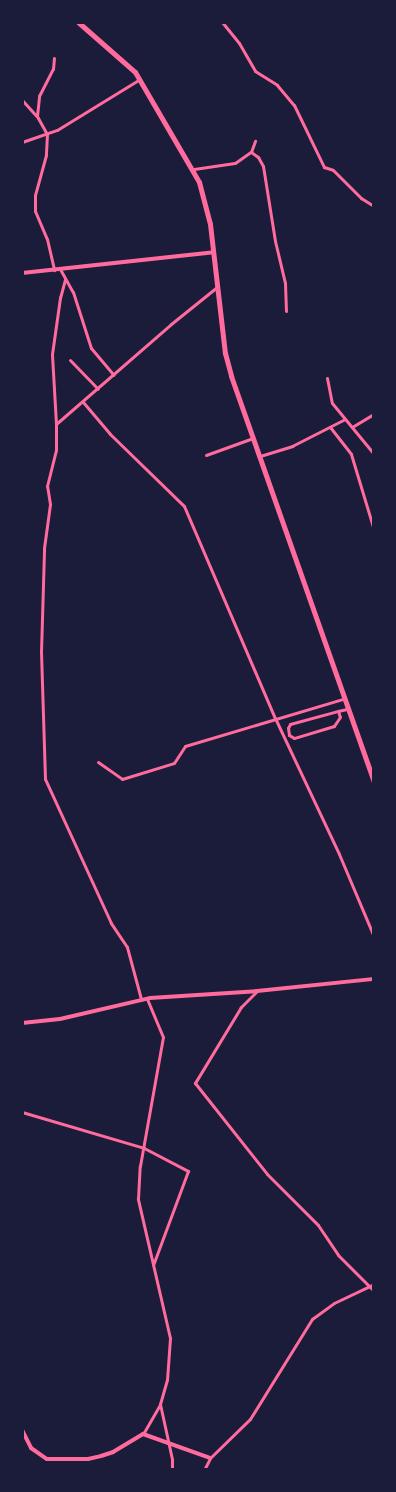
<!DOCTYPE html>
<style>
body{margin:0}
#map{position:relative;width:396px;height:1492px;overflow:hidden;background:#1b1b3a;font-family:"Space Grotesk",sans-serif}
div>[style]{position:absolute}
.minor>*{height:3px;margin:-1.5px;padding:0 1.5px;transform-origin:1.5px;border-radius:1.5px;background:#ff6b9d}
.tertiary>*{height:4px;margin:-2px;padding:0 2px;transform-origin:2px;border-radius:2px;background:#ff6b9d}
.primary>*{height:5px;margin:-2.5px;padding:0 2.5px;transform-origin:2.5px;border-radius:2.5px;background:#ff6b9d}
span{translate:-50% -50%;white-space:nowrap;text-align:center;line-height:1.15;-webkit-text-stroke:4.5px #1b1b3a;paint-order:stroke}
.frame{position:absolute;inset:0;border:24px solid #1b1b3a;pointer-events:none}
</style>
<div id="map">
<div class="minor">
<i style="left:222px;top:22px;width:27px;rotate:51deg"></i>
<i style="left:239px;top:43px;width:32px;rotate:60deg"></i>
<i style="left:255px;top:71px;width:26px;rotate:32deg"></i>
<i style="left:277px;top:85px;width:26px;rotate:50deg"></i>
<i style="left:294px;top:105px;width:69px;rotate:64.2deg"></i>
<i style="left:324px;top:167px;width:9px;rotate:18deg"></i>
<i style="left:333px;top:170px;width:40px;rotate:45deg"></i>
<i style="left:361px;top:198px;width:15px;rotate:32deg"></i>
<i style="left:22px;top:100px;width:24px;rotate:48deg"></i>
<i style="left:38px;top:118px;width:18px;rotate:61deg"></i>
<i style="left:47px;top:134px;width:21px;rotate:93deg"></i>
<i style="left:46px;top:155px;width:41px;rotate:105.4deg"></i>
<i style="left:35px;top:195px;width:16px;rotate:90deg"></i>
<i style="left:35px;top:211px;width:30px;rotate:67deg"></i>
<i style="left:47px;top:239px;width:32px;rotate:77deg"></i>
<i style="left:37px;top:116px;width:20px;rotate:-84deg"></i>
<i style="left:39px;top:96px;width:30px;rotate:-63deg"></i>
<i style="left:53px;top:69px;width:11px;rotate:-85deg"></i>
<i style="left:22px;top:142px;width:37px;rotate:-19deg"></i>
<i style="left:57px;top:130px;width:97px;rotate:-31.6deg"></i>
<i style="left:251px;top:152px;width:9px;rotate:36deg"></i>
<i style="left:258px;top:157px;width:10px;rotate:61deg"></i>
<i style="left:263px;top:166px;width:76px;rotate:80.9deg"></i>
<i style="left:275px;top:241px;width:43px;rotate:76.6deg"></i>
<i style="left:285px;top:283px;width:28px;rotate:88deg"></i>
<i style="left:194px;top:169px;width:41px;rotate:-8.3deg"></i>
<i style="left:235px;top:163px;width:19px;rotate:-35deg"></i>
<i style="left:251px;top:152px;width:12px;rotate:-70deg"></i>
<i style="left:60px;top:269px;width:26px;rotate:61deg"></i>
<i style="left:73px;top:292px;width:59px;rotate:72.2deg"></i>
<i style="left:91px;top:348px;width:35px;rotate:50deg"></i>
<i style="left:70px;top:360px;width:40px;rotate:46deg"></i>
<i style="left:327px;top:378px;width:25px;rotate:79deg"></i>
<i style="left:332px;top:403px;width:66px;rotate:50.5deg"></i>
<i style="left:83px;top:402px;width:42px;rotate:49.8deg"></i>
<i style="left:110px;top:434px;width:103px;rotate:44.2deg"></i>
<i style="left:184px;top:506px;width:231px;rotate:66.8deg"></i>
<i style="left:275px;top:718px;width:150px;rotate:64.8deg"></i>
<i style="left:339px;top:854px;width:90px;rotate:67.1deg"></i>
<i style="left:56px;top:424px;width:70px;rotate:-93.3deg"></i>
<i style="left:52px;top:354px;width:57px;rotate:-81.9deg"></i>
<i style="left:60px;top:298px;width:20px;rotate:-75deg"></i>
<i style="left:330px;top:427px;width:34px;rotate:52deg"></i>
<i style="left:351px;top:454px;width:79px;rotate:73.2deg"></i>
<i style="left:352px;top:427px;width:26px;rotate:-31deg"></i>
<i style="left:206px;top:455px;width:50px;rotate:-19.9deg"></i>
<i style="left:260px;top:456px;width:34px;rotate:-17deg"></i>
<i style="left:292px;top:446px;width:59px;rotate:-27deg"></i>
<i style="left:338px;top:711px;width:6px;rotate:72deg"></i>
<i style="left:340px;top:717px;width:11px;rotate:124deg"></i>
<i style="left:334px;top:726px;width:42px;rotate:163.3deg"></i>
<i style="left:294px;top:738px;width:6px;rotate:-149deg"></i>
<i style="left:289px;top:735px;width:7px;rotate:-98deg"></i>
<i style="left:288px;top:728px;width:4px;rotate:-63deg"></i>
<i style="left:290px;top:724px;width:50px;rotate:-15.2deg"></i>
<i style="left:338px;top:711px;width:9px;rotate:-13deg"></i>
<i style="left:98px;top:762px;width:29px;rotate:35deg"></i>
<i style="left:122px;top:779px;width:54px;rotate:-17.1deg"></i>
<i style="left:174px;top:763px;width:20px;rotate:-57deg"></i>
<i style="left:185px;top:746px;width:165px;rotate:-16.6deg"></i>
<i style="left:257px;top:991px;width:23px;rotate:135deg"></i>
<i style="left:241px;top:1007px;width:89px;rotate:121.2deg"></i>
<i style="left:195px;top:1083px;width:116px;rotate:51.6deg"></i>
<i style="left:267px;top:1174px;width:72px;rotate:45deg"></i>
<i style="left:318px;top:1225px;width:36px;rotate:56deg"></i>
<i style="left:338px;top:1255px;width:51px;rotate:45deg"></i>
<i style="left:141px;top:999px;width:54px;rotate:-105.1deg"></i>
<i style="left:127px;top:947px;width:29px;rotate:-124deg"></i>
<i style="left:111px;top:923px;width:158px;rotate:-114.6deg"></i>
<i style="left:45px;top:779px;width:127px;rotate:-91.8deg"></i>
<i style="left:41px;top:652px;width:104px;rotate:-88.3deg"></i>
<i style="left:44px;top:548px;width:44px;rotate:-82.2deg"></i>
<i style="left:50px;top:504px;width:18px;rotate:-99deg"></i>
<i style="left:47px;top:486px;width:37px;rotate:-76deg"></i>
<i style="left:56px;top:450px;width:26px;rotate:-90deg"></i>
<i style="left:56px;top:424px;width:152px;rotate:-41deg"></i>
<i style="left:171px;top:324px;width:59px;rotate:-38.8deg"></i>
<i style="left:22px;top:1112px;width:127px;rotate:16.4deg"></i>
<i style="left:144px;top:1148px;width:50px;rotate:27.6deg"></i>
<i style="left:188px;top:1171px;width:100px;rotate:110.4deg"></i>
<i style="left:160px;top:1404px;width:56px;rotate:77.7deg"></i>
<i style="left:172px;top:1459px;width:11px;rotate:90deg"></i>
<i style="left:143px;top:1434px;width:34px;rotate:-60deg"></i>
<i style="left:160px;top:1404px;width:25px;rotate:-74deg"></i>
<i style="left:167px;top:1380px;width:42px;rotate:-85.9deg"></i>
<i style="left:170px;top:1338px;width:143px;rotate:-103deg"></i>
<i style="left:138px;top:1199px;width:33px;rotate:-87deg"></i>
<i style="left:140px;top:1166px;width:131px;rotate:-79.9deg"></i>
<i style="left:163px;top:1037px;width:41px;rotate:-112.8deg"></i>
<i style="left:204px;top:1470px;width:13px;rotate:-63deg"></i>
<i style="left:210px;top:1458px;width:56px;rotate:-44.3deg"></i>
<i style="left:250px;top:1419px;width:118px;rotate:-58.2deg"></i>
<i style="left:312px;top:1319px;width:27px;rotate:-36deg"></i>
<i style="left:334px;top:1303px;width:44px;rotate:-25.4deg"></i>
</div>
<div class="tertiary">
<i style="left:22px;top:273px;width:193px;rotate:-6.2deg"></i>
<i style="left:22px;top:1023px;width:38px;rotate:-6deg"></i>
<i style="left:60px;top:1019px;width:92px;rotate:-13.1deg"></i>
<i style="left:150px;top:998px;width:107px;rotate:-3.7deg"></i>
<i style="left:257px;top:991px;width:118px;rotate:-5.9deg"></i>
<i style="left:22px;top:1430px;width:20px;rotate:63deg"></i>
<i style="left:31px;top:1448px;width:19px;rotate:35deg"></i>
<i style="left:47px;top:1459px;width:41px"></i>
<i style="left:88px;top:1459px;width:13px;rotate:-13deg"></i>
<i style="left:101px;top:1456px;width:13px;rotate:-18deg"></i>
<i style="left:113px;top:1452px;width:35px;rotate:-31deg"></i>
<i style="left:143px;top:1434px;width:71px;rotate:19.7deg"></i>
</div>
<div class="primary">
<i style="left:78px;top:22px;width:76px;rotate:41.3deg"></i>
<i style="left:135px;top:72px;width:127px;rotate:59.8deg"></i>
<i style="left:199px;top:182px;width:43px;rotate:75.3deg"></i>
<i style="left:210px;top:224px;width:130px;rotate:83.4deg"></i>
<i style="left:225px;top:353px;width:24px;rotate:75deg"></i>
<i style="left:231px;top:376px;width:431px;rotate:70.6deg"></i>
</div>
<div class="frame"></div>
</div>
